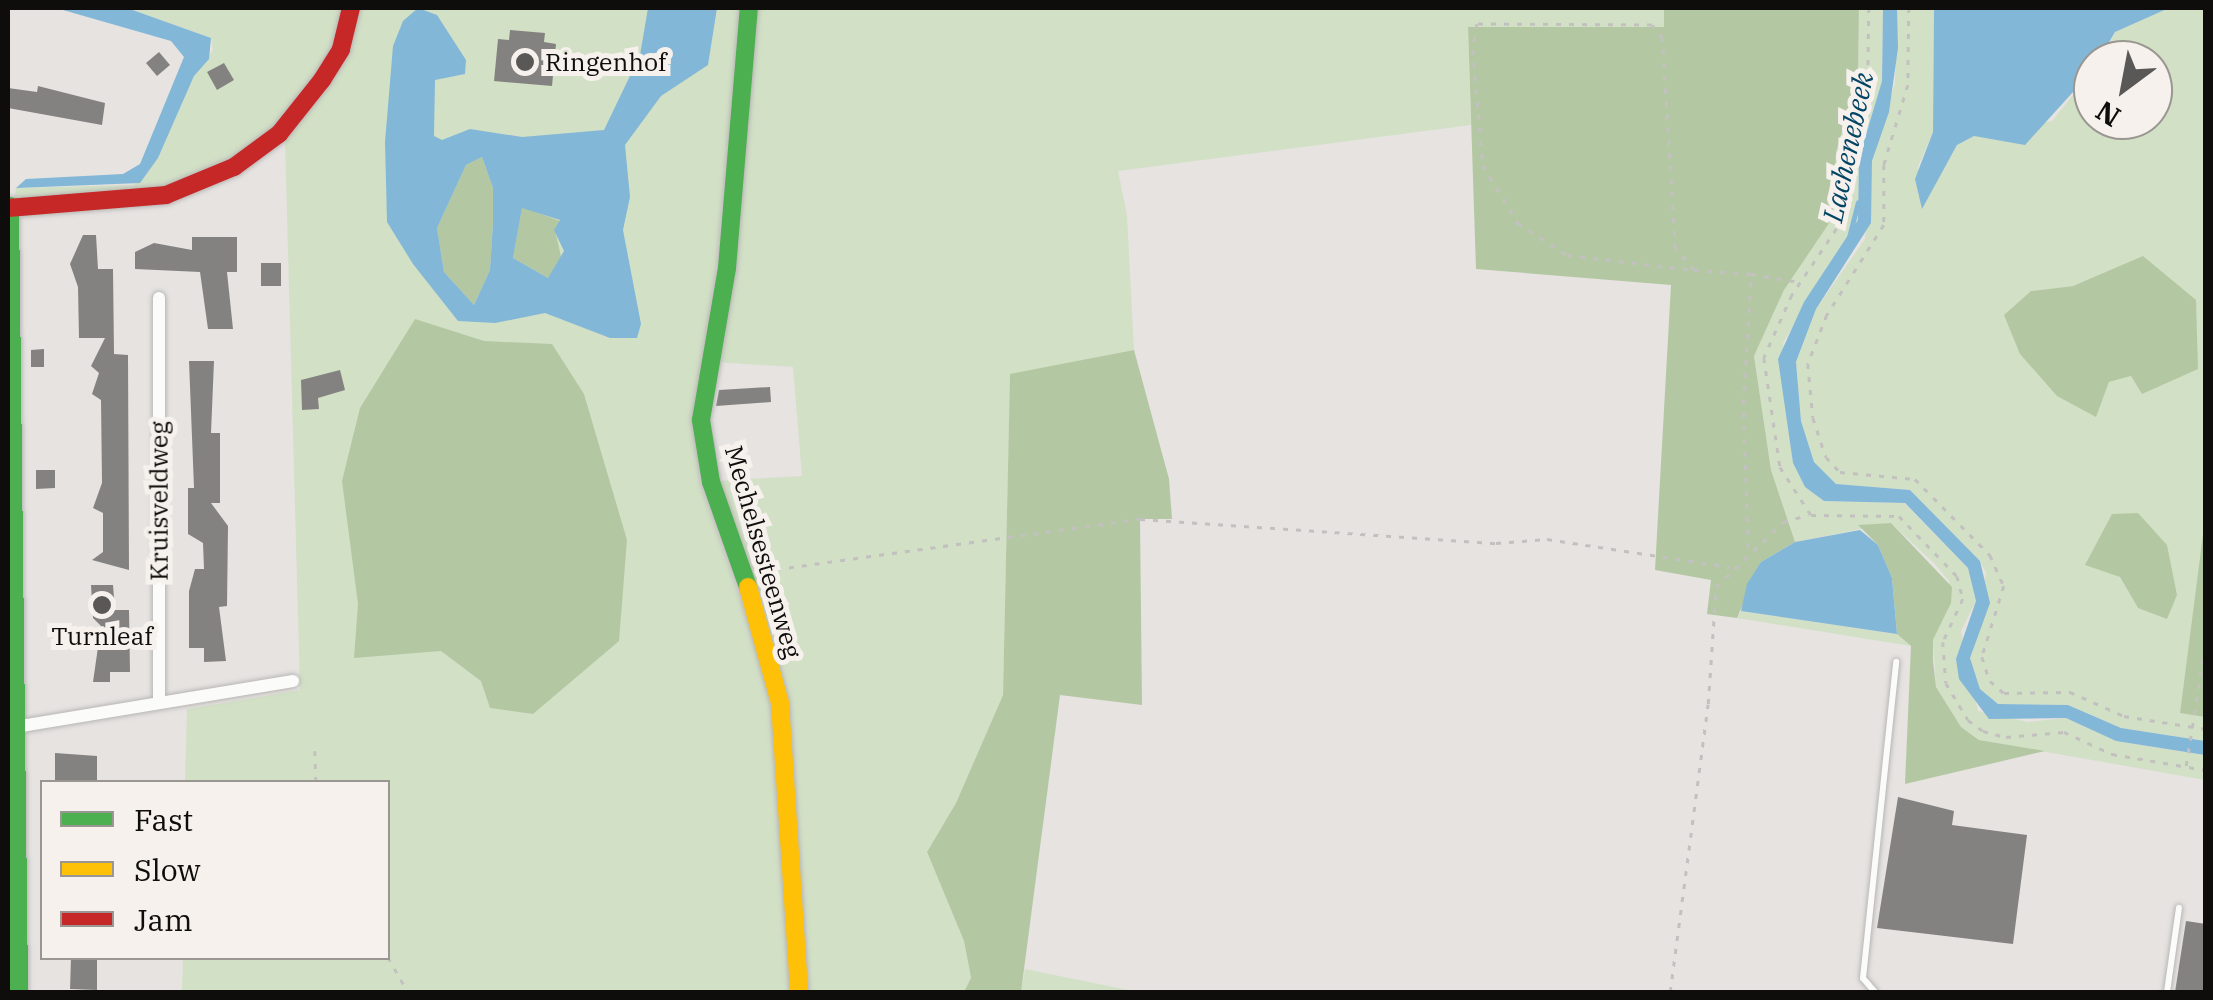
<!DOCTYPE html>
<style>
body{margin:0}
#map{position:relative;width:2213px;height:1000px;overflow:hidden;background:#e6e3e1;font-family:"IBM Plex Serif",serif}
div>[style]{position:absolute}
.green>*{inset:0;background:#d2e0c6}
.forest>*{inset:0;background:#b3c8a2}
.water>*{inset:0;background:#83b7d7}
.stream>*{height:5px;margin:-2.5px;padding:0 2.5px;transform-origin:2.5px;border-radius:2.5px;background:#83b7d7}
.building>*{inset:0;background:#848280}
.path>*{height:2.5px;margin-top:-1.25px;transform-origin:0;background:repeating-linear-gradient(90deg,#c3c1c0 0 5px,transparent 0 13px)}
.roads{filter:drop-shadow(0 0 2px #b8b6b4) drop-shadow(0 0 2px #b8b6b4)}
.lane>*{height:6px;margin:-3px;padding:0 3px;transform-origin:3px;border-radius:3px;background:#fbfbfa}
.street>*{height:12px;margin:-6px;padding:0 6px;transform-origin:6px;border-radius:6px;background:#fbfbfa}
.fast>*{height:18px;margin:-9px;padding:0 9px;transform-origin:9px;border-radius:9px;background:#4caf50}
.slow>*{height:18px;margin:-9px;padding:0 9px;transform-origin:9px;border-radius:9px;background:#ffc107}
.jam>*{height:18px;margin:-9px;padding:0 9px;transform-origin:9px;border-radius:9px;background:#c62828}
.dots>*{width:28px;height:28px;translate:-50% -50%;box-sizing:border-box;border:5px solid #f6f1ec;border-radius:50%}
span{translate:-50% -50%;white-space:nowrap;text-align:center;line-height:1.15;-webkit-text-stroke:10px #f6f1ec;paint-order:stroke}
.poi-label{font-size:25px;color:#0f0d0c}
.left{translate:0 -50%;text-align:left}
.street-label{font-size:25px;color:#0f0d0c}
.water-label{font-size:28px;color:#044464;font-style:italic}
.frame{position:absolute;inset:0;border:10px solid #0f0d0c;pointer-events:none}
.legend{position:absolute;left:40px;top:780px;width:350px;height:180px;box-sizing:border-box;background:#f6f1ec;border:2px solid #9a9692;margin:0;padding:12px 18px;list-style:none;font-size:30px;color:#0f0d0c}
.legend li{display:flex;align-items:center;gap:20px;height:50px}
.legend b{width:50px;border:2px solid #9a9692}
.north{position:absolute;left:2073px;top:40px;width:100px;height:100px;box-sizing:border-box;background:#f6f1ec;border:2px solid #9a9692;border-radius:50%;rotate:212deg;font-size:28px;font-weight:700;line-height:40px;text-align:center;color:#0f0d0c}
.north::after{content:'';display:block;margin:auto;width:35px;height:45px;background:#5a5857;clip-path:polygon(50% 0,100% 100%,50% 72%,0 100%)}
</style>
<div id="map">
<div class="green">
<i style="clip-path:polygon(127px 8px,740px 8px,716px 270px,693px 411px,700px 483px,765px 671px,778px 754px,793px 992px,182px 992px,183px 958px,388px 958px,388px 782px,185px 782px,187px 709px,300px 690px,285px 141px,239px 174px,168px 204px,12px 215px,16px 188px,134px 185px,158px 158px,194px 76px,213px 50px,211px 38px)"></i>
<i style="clip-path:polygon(755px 8px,1664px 8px,1664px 27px,1468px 27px,1471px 125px,1118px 171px,1127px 215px,1134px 350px,1010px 375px,1003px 695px,956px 803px,927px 852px,964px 941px,971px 979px,964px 992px,806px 992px,791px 745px,717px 481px,802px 476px,793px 367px,714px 362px)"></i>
<i style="clip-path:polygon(1859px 8px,1883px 8px,1882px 81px,1859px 158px,1858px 220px,1783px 343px,1793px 463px,1805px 487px,1824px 501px,1904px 503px,1968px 568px,1976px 601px,1961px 631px,1978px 711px,2028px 722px,2066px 718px,2116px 741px,2205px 755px,2205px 780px,1979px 740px,1961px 727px,1936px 687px,1933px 640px,1948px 609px,1949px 581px,1935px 564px,1891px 523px,1795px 542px,1771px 470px,1754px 356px,1784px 290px,1834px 216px,1836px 152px,1858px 78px)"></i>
<i style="clip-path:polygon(evenodd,1897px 8px,1934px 8px,1933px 132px,1917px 169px,1946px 165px,1957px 145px,1974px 136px,2052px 121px,2093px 70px,2093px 120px,2153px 120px,2153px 60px,2101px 60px,2115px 32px,2169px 8px,2205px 8px,2206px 519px,2180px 713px,2205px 717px,2205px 741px,2121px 728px,2068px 705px,1998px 704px,1980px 689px,1970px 658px,1986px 573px,1980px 561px,1910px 490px,1836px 484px,1814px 462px,1801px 421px,1796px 363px,1816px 309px,1865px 239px,1872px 161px,1895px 83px,1897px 8px,2144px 257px,2180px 374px,2142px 394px,2131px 376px,2109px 382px,2031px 291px,2073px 286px,2144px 257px,1897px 8px,2086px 564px,2177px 594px,2138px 608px,2120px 577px,2086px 564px)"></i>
<i style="clip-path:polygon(1741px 611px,1897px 634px,1911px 646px,1737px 618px)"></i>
<i style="clip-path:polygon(1025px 969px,1138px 992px,1021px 992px)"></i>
</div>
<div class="forest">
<i style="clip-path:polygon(1664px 8px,1859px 8px,1858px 78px,1836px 152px,1834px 216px,1784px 290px,1754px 356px,1771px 470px,1795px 542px,1761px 562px,1737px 618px,1707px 614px,1711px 580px,1655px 570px,1671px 285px,1476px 269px,1468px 27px,1664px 27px)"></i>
<i style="clip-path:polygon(482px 157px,493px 188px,493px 223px,490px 270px,474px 305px,444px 272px,437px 228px,466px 165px)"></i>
<i style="clip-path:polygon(522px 207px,560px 221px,555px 230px,562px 261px,548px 278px,513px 258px)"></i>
<i style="clip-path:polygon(2143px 256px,2196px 300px,2198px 369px,2142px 394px,2131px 376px,2109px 382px,2096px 417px,2057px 396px,2020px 354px,2004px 315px,2031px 291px,2073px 286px)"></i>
<i style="clip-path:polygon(415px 319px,484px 341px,552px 344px,584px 394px,627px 540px,619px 641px,533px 714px,490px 708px,481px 681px,441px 651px,354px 658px,358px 604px,342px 481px,360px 408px)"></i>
<i style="clip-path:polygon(1134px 350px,1169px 479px,1172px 519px,1140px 519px,1142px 705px,1060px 695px,1021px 992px,964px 992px,971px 978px,964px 941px,927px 852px,956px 803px,1003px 695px,1010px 374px)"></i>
<i style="clip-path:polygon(2138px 513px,2167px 545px,2177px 595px,2167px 619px,2138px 608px,2120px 577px,2085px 565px,2112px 514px)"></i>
<i style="clip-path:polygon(2205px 519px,2205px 717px,2180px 713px)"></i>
<i style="clip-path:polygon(1891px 523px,1952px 587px,1951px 603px,1933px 640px,1933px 661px,1936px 687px,1961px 727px,1979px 740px,2045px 751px,1905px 784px,1911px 646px,1897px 634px,1892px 578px,1878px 545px,1858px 525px)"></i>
</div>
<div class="water">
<i style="clip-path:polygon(56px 8px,127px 8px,211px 38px,209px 59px,194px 76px,158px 158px,140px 183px,16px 188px,26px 179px,123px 174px,140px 164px,184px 57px,171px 41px)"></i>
<i style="clip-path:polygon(evenodd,418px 8px,437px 15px,466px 60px,465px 74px,435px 80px,434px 136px,442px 140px,470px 129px,522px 137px,604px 130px,640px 55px,648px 8px,717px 8px,708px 65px,661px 96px,625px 145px,630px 197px,623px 230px,641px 324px,637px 338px,610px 338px,545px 313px,495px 323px,458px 321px,413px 264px,387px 222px,385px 142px,393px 46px,403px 21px,418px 8px,482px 157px,493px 188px,493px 223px,490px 270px,474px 305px,444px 272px,437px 228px,466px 165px,482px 157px,418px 8px,522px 208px,560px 220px,554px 230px,564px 251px,548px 278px,513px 258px,522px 208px)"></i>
<i style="clip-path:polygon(1883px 8px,1897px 8px,1898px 48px,1889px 112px,1872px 161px,1871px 223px,1816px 309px,1796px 362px,1801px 421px,1814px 462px,1836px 484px,1910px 490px,1980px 561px,1990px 603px,1970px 658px,1980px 689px,1998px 704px,2068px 705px,2121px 728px,2205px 741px,2205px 755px,2116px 741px,2066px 718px,1989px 719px,1959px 679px,1956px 659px,1976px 601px,1968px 568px,1905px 503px,1824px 501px,1805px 487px,1793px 463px,1778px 359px,1804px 302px,1858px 220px,1859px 158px,1882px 81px)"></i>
<i style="clip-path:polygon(1934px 8px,2169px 8px,2115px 32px,2093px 70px,2025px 145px,1974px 136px,1957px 145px,1922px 209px,1915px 179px,1933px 132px)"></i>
<i style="clip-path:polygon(1860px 530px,1878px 545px,1892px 578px,1897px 634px,1741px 611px,1747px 584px,1761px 562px,1795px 542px)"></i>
</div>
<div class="stream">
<i style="left:1847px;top:245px;width:44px;rotate:-75.7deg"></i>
</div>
<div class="building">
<i style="clip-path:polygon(510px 30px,545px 33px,544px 42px,556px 44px,552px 86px,494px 81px,498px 39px,509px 40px)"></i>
<i style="clip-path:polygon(159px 52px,170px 65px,157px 76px,146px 63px)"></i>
<i style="clip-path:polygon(224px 63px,234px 80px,217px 90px,207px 72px)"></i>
<i style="clip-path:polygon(38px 86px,105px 103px,102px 125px,8px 108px,8px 88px,37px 92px)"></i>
<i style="clip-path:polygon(83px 235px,96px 235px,98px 269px,113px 269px,114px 354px,128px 355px,129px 570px,92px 560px,103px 552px,103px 513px,93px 508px,102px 483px,101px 400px,92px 394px,99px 373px,91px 366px,105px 338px,79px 338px,78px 287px,70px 264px)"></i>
<i style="clip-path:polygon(192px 237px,237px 237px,237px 272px,227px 272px,233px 329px,208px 329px,200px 272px,135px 269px,135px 252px,154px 243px,192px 250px)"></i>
<i style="clip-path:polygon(261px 263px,281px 263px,281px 286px,261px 286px)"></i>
<i style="clip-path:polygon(44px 349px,44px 367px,31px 367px,31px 350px)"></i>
<i style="clip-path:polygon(189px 361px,214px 361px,211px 433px,220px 433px,220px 503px,211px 503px,228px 526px,227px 606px,219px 607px,226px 661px,204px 662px,204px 648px,189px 648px,189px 591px,195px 569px,204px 569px,203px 543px,188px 534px,188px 488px,194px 488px)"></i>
<i style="clip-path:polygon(340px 370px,345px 390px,318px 398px,319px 409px,302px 410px,301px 380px)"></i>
<i style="clip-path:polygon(770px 387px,771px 402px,716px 406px,719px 390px)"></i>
<i style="clip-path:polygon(36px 470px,55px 470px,55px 488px,36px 489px)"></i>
<i style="clip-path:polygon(91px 585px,113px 585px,115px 610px,129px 610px,130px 672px,110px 672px,110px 682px,93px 682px,101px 626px,93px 618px)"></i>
<i style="clip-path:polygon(55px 753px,97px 756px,97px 780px,55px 782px)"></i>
<i style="clip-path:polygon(1898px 797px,1954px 811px,1952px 825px,2027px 835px,2013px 944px,1877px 928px)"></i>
<i style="clip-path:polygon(2186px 921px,2206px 924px,2206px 992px,2175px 992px)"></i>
<i style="clip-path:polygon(71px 958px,97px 958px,97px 990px,70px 989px)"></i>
</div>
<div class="path">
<i style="left:1869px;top:8px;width:71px;rotate:90.8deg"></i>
<i style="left:1868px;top:79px;width:78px;rotate:107deg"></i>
<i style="left:1845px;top:154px;width:64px;rotate:90.9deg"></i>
<i style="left:1844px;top:218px;width:93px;rotate:124deg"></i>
<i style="left:1792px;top:295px;width:69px;rotate:114deg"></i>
<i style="left:1764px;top:358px;width:110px;rotate:81.6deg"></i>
<i style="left:1780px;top:467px;width:57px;rotate:57.1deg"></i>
<i style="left:1811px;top:515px;width:88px;rotate:0.7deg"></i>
<i style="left:1899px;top:516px;width:83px;rotate:46deg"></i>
<i style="left:1957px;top:576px;width:24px;rotate:75deg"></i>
<i style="left:1963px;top:599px;width:47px;rotate:114.9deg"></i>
<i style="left:1943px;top:642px;width:41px;rotate:85.8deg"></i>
<i style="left:1946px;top:683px;width:43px;rotate:59.3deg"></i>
<i style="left:1968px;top:720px;width:19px;rotate:36deg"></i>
<i style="left:1983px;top:731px;width:24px;rotate:15deg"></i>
<i style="left:2006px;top:737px;width:58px;rotate:-4.9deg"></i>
<i style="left:2064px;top:732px;width:53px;rotate:24.6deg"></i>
<i style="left:2112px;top:754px;width:95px;rotate:9.7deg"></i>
<i style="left:1909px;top:8px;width:77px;rotate:90.7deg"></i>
<i style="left:1908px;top:85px;width:84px;rotate:106.7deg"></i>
<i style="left:1884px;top:165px;width:60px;rotate:90deg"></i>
<i style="left:1884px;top:225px;width:107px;rotate:122.3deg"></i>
<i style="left:1827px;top:315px;width:53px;rotate:111.2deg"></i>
<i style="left:1808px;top:364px;width:54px;rotate:84.7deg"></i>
<i style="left:1813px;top:418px;width:41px;rotate:71.6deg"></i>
<i style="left:1826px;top:457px;width:21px;rotate:47deg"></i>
<i style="left:1840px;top:472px;width:75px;rotate:5.3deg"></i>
<i style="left:1915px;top:479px;width:107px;rotate:45.4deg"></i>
<i style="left:1990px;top:555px;width:34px;rotate:66deg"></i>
<i style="left:2004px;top:586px;width:74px;rotate:107.2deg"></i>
<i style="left:1982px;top:657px;width:25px;rotate:72deg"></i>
<i style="left:1990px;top:681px;width:18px;rotate:41deg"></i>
<i style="left:2004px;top:693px;width:66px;rotate:-0.9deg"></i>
<i style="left:2070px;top:692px;width:59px;rotate:24deg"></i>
<i style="left:2124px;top:716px;width:83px;rotate:9deg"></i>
<i style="left:1694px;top:270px;width:28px;rotate:-132deg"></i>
<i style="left:1675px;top:249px;width:211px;rotate:-93.5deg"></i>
<i style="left:1662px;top:38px;width:16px;rotate:-128deg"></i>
<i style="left:1652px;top:25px;width:175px;rotate:-179.7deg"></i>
<i style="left:1477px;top:24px;width:26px;rotate:99deg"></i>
<i style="left:1473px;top:50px;width:115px;rotate:85deg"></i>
<i style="left:1483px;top:165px;width:68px;rotate:58.9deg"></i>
<i style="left:1518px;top:223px;width:59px;rotate:33.1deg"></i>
<i style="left:1567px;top:255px;width:128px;rotate:6.7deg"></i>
<i style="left:1694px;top:270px;width:57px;rotate:4deg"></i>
<i style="left:1751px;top:274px;width:49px;rotate:9.5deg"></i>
<i style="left:1748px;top:548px;width:144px;rotate:-92deg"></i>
<i style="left:1743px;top:404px;width:128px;rotate:-86.4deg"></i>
<i style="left:763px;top:571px;width:381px;rotate:-7.9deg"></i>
<i style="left:1140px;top:519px;width:357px;rotate:3.9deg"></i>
<i style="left:1496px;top:543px;width:51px;rotate:-4.5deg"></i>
<i style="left:1547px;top:539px;width:185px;rotate:8.7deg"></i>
<i style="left:315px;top:751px;width:31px;rotate:88deg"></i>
<i style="left:2186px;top:766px;width:129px;rotate:-81.1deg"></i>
<i style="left:388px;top:957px;width:40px;rotate:60.3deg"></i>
<i style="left:1670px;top:992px;width:290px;rotate:-82.5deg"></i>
<i style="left:1708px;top:704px;width:117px;rotate:-86.1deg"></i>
<i style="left:1716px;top:587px;width:93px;rotate:-44.1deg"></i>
<i style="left:1783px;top:522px;width:26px;rotate:-16deg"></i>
</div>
<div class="roads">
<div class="lane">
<i style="left:1875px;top:992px;width:18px;rotate:-131deg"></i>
<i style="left:1863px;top:978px;width:318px;rotate:-84deg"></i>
<i style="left:2167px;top:992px;width:85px;rotate:-81.9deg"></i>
</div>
<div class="street">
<i style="left:159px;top:703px;width:405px;rotate:-90deg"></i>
<i style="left:9px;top:728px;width:288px;rotate:-9.4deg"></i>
</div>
<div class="fast">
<i style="left:10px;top:206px;width:786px;rotate:89.34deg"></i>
<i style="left:748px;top:587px;width:111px;rotate:-109.4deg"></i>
<i style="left:711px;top:482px;width:63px;rotate:-99.2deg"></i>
<i style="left:701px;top:420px;width:154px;rotate:-80.3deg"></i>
<i style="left:727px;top:268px;width:261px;rotate:-85.2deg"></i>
</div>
<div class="slow">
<i style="left:748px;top:587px;width:120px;rotate:74.6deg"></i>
<i style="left:780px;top:703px;width:290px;rotate:86.2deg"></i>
</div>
<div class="jam">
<i style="left:8px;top:208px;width:159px;rotate:-4.7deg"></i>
<i style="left:166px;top:195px;width:74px;rotate:-22.4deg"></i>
<i style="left:234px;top:167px;width:56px;rotate:-36.3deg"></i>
<i style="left:279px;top:134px;width:69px;rotate:-51.5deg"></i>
<i style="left:322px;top:80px;width:36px;rotate:-58deg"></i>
<i style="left:341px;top:49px;width:42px;rotate:-76.3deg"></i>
</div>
</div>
<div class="dots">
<i style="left:525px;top:62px;background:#5a5857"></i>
<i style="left:102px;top:605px;background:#5a5857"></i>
</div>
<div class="poi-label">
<span class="left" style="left:545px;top:62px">Ringenhof</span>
<span style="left:102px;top:636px">Turnleaf</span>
</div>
<div class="street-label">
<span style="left:159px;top:501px;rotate:-90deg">Kruisveldweg</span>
<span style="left:763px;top:552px;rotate:74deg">Mechelsesteenweg</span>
</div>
<div class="water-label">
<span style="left:1848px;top:147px;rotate:-78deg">Lachenebeek</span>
</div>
<div class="frame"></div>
<ul class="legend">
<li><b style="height:12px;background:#4caf50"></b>Fast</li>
<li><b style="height:12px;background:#ffc107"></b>Slow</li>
<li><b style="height:12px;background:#c62828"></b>Jam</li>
</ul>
<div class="north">N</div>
</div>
